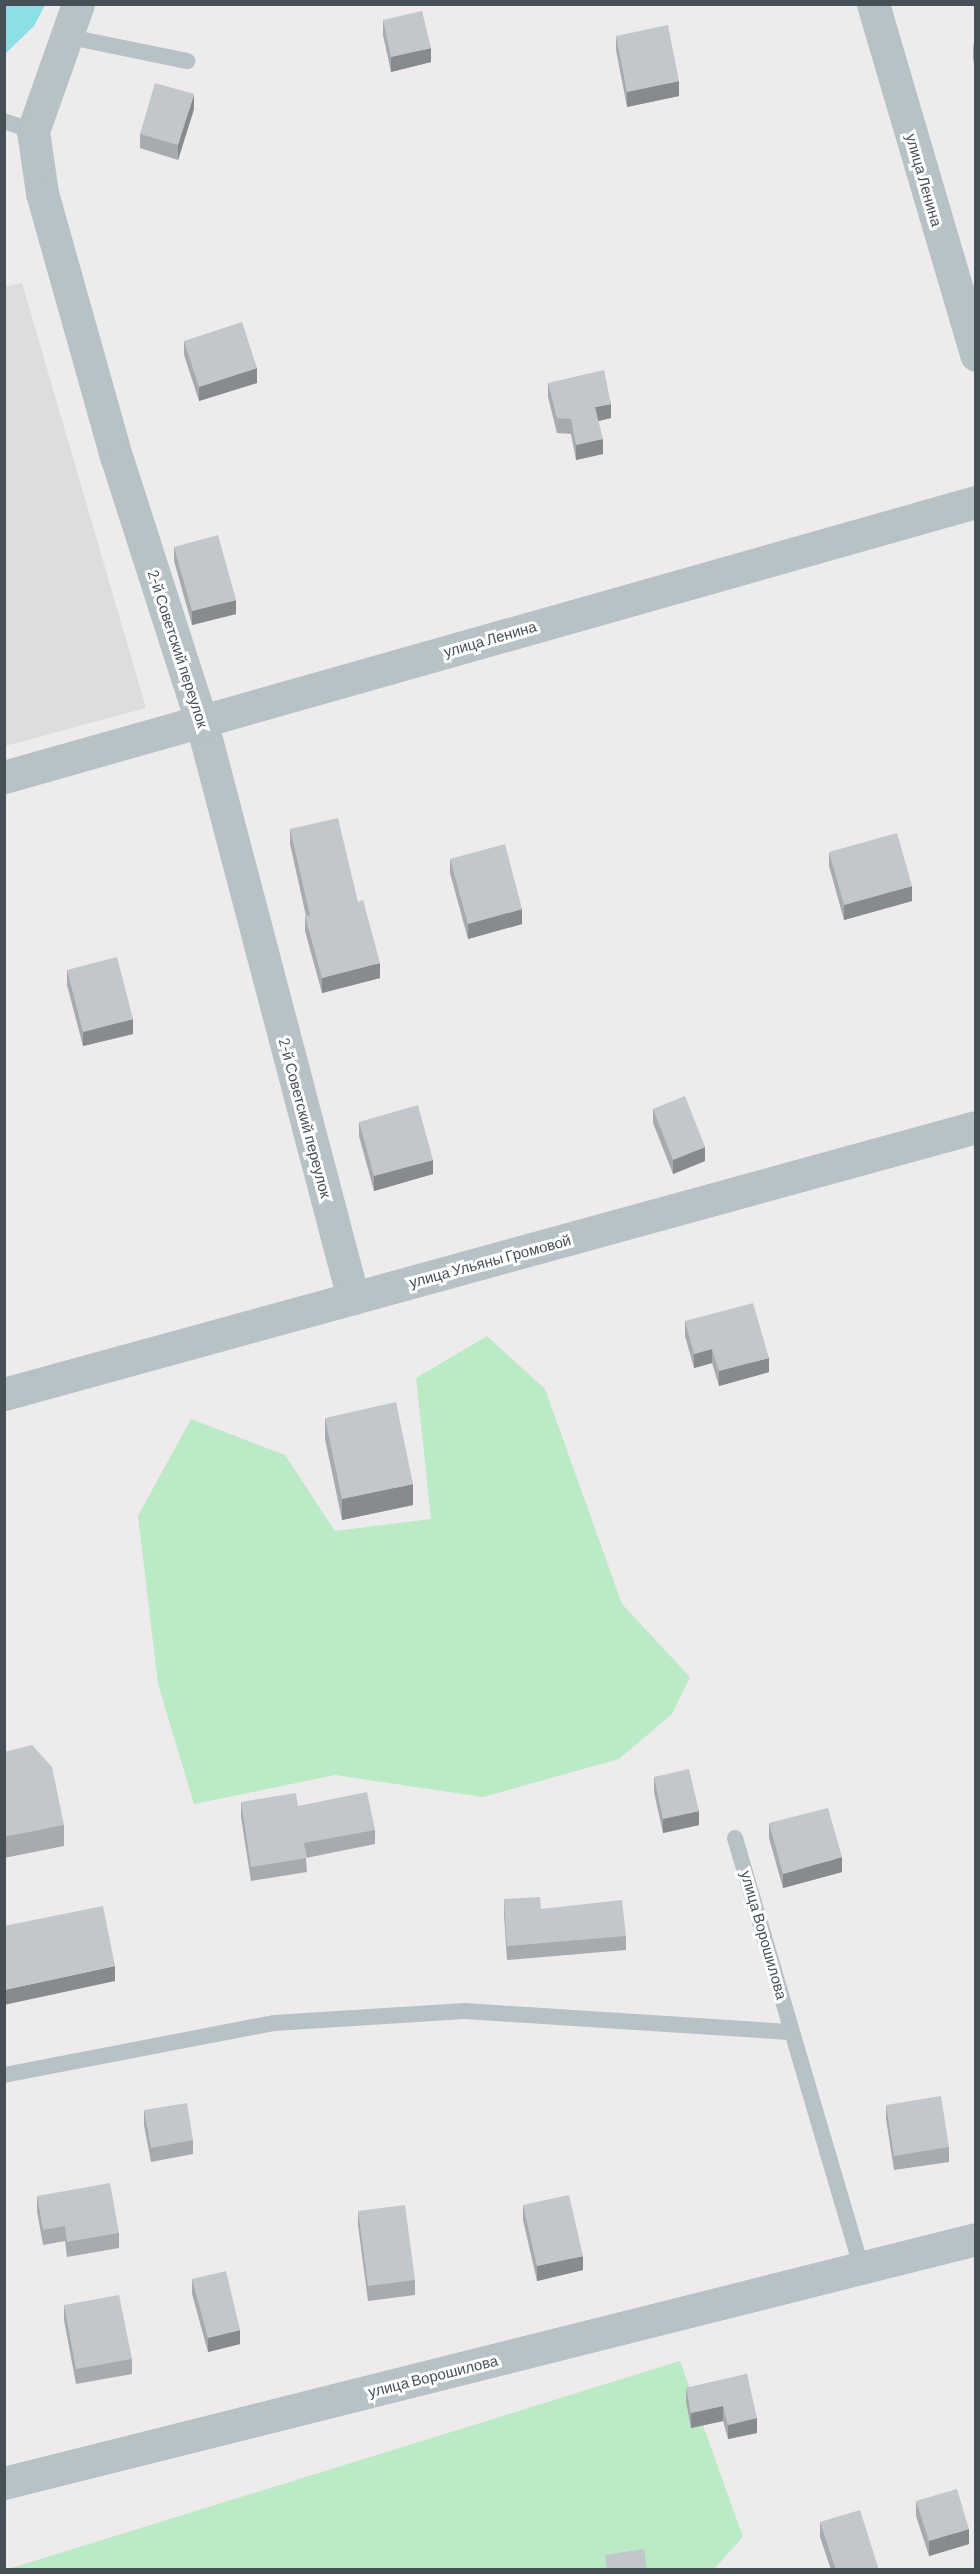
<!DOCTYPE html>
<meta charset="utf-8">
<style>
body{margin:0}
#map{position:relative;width:980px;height:2574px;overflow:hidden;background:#eeebec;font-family:Barlow,sans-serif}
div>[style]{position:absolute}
.education>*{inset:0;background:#dfdcdd}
.green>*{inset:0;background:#bbeac6}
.water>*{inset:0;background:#8cdfe4}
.lane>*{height:16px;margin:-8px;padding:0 8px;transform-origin:8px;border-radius:8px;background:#b7c2c7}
.street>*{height:33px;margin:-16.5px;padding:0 16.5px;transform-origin:16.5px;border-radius:16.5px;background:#b7c2c7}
.wall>*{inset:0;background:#a7abaf}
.shaded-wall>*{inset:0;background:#888b8e}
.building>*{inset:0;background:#c2c7cb}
span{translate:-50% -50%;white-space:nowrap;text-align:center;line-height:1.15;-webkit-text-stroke:6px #fff;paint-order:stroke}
.street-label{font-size:15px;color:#455157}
.frame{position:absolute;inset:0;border:6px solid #455157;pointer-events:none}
</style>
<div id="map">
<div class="education">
<i style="clip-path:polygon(22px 283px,146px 708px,5px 746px,4px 287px)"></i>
</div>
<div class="green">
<i style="clip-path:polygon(487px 1336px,545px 1389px,622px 1604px,690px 1677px,672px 1714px,619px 1759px,483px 1797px,335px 1775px,194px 1804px,158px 1684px,138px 1516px,191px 1419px,285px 1455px,335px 1531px,431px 1519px,416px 1378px)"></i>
<i style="clip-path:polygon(680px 2361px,743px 2537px,713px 2570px,5px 2570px)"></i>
</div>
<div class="water">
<i style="clip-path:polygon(5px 4px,45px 5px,34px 26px,5px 54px)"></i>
</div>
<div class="lane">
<i style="left:65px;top:36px;width:125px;rotate:11.6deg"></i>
<i style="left:4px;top:121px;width:31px;rotate:19deg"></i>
<i style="left:735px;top:1838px;width:449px;rotate:73.6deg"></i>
<i style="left:4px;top:2075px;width:275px;rotate:-10.9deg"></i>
<i style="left:274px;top:2023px;width:191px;rotate:-3.6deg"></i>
<i style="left:465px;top:2011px;width:328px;rotate:3.7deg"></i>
</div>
<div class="street">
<i style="left:78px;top:4px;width:135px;rotate:109.5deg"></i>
<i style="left:33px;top:131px;width:63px;rotate:81.7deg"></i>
<i style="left:42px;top:193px;width:276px;rotate:74.3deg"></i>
<i style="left:117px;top:459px;width:274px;rotate:72.2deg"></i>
<i style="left:201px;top:720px;width:598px;rotate:75.27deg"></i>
<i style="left:873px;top:4px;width:366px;rotate:73.6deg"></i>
<i style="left:4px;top:777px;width:1010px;rotate:-15.8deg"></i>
<i style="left:4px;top:1394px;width:1008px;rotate:-15.36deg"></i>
<i style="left:4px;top:2483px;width:1002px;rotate:-14.09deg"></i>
</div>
<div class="wall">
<i style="clip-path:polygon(383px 20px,431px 62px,391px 72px,383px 35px)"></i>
<i style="clip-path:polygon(616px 36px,679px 96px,627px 107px,616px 50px)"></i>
<i style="clip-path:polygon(975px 43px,975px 70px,973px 58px,973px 44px)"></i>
<i style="clip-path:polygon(194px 109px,178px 160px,140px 148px,140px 134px)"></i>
<i style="clip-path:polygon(184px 341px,257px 383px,199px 401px,184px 355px)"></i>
<i style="clip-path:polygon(548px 383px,611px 418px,598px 421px,603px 454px,576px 460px,571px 434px,557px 433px,548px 397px)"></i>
<i style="clip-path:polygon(174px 547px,236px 614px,192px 625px,174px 561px)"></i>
<i style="clip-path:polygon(290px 829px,358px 902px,380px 978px,322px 993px,305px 931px,305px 916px,306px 916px,290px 844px)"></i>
<i style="clip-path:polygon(829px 852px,912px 901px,844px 920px,829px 866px)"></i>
<i style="clip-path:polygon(450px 859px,522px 924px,468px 939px,450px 873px)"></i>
<i style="clip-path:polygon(67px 970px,133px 1034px,83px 1046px,67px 985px)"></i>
<i style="clip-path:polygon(653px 1109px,705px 1161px,673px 1174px,653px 1123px)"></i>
<i style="clip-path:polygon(359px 1122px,433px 1174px,374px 1191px,359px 1136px)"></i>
<i style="clip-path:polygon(685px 1321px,769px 1372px,719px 1386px,712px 1363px,694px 1368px,685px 1336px)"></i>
<i style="clip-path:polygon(325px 1418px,413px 1505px,342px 1520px,325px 1439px)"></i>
<i style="clip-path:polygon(4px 1752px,64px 1825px,64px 1846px,4px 1858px)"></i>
<i style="clip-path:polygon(654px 1777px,699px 1825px,663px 1833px,654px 1792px)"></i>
<i style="clip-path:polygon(241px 1802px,375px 1830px,375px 1844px,306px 1858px,307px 1872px,251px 1881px,241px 1817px)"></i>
<i style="clip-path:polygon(769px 1823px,842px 1872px,783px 1888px,769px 1838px)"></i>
<i style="clip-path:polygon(504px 1899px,541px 1909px,626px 1936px,626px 1950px,507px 1960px,504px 1914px)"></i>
<i style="clip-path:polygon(886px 2105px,949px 2147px,949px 2162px,894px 2170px,886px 2119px)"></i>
<i style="clip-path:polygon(144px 2110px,193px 2140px,193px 2154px,151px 2162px,144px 2125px)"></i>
<i style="clip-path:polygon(37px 2196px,119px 2233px,119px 2248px,67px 2257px,65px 2241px,43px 2245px,37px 2211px)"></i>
<i style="clip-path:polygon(523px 2205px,583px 2270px,537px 2281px,523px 2220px)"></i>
<i style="clip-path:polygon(358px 2211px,415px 2280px,415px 2295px,368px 2301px,358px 2225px)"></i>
<i style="clip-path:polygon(192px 2279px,240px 2344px,208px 2352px,192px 2294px)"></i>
<i style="clip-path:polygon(64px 2305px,132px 2359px,132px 2374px,76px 2384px,64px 2320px)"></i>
<i style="clip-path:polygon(747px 2374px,757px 2433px,728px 2439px,723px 2421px,691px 2428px,686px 2402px,686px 2388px)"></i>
<i style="clip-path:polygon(916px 2501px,969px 2544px,929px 2556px,916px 2516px)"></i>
<i style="clip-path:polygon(820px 2522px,879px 2570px,831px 2570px,820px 2537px)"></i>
</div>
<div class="shaded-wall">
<i style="clip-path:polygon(431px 48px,431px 62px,391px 72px,391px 57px)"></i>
<i style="clip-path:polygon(679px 81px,679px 96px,627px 107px,627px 92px)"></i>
<i style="clip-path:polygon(194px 94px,194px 109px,178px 160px,178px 145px)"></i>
<i style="clip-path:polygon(257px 368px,257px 383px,199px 401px,199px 387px)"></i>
<i style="clip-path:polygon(611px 404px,611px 418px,595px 422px,595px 407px)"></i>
<i style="clip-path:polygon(603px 439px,603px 454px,576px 460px,576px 445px)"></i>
<i style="clip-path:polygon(236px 600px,236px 614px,192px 625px,192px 611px)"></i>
<i style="clip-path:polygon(912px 886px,912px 901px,844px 920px,844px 905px)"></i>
<i style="clip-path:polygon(522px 909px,522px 924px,468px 939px,468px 924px)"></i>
<i style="clip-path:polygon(380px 963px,380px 978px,322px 993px,322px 978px)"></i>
<i style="clip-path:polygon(133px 1019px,133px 1034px,83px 1046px,83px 1032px)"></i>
<i style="clip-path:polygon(705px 1147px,705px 1161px,673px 1174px,673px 1160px)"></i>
<i style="clip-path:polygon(433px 1160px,433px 1174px,374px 1191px,374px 1176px)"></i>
<i style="clip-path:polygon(712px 1349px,712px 1363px,694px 1368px,694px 1354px)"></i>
<i style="clip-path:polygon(769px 1358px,769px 1372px,719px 1386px,719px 1371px)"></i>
<i style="clip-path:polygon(413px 1484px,413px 1505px,342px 1520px,342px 1499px)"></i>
<i style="clip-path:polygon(699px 1811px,699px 1825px,663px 1833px,663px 1819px)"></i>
<i style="clip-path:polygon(842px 1857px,842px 1872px,783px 1888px,783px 1874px)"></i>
<i style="clip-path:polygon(115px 1966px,115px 1981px,4px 2005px,4px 1990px)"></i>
<i style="clip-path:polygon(583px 2256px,583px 2270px,537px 2281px,537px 2266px)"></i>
<i style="clip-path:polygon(240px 2330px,240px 2344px,208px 2352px,208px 2338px)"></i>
<i style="clip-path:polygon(723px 2406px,723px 2421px,691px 2428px,691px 2413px)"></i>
<i style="clip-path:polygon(757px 2418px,757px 2433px,728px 2439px,728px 2425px)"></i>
<i style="clip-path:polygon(969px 2529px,969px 2544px,929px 2556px,929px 2541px)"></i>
</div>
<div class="building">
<i style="clip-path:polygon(422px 11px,431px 48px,391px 57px,383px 20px)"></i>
<i style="clip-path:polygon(668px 25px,679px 81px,627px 92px,616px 36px)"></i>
<i style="clip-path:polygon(975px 43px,975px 55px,973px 44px)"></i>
<i style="clip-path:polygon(155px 83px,194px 94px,178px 145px,140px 134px)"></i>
<i style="clip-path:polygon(242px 322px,257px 368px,199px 387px,184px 341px)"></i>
<i style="clip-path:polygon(604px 370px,611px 404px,595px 407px,603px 439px,576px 445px,571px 419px,557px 418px,548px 383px)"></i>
<i style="clip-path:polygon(218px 535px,236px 600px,192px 611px,174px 547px)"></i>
<i style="clip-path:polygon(338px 818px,358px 902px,363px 900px,380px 963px,322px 978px,305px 916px,310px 915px,290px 829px)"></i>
<i style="clip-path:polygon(897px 833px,912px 886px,844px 905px,829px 852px)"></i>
<i style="clip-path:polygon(505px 844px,522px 909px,468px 924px,450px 859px)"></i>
<i style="clip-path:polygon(117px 957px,133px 1019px,83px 1032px,67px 970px)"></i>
<i style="clip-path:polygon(685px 1096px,705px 1147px,673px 1160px,653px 1109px)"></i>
<i style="clip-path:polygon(418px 1105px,433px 1160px,374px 1176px,359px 1122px)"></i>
<i style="clip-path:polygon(753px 1303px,769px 1358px,719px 1371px,712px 1349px,694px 1354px,685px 1321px)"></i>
<i style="clip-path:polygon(396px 1402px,413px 1484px,342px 1499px,325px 1418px)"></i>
<i style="clip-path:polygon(32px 1745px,52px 1767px,64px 1825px,4px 1837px,4px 1752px)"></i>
<i style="clip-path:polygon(689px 1769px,699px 1811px,663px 1819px,654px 1777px)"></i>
<i style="clip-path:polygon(367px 1792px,375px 1830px,304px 1843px,307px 1858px,251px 1867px,241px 1802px,296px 1793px,298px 1806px)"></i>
<i style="clip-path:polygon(828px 1808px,842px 1857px,783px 1874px,769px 1823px)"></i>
<i style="clip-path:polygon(540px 1897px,541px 1909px,622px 1900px,626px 1936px,507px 1946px,504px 1899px)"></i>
<i style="clip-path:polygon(103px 1906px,115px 1966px,4px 1990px,4px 1926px)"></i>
<i style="clip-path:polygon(941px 2096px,949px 2147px,894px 2156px,886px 2105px)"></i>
<i style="clip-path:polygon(187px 2103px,193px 2140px,151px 2148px,144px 2110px)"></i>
<i style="clip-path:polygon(110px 2183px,119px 2233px,67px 2242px,65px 2226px,43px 2230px,37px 2196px)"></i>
<i style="clip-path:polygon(569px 2195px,583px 2256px,537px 2266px,523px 2205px)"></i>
<i style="clip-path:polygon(405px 2205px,415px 2280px,368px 2286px,358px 2211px)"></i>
<i style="clip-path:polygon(226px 2271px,240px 2330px,208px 2338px,192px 2279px)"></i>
<i style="clip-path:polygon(119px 2295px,132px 2359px,76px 2369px,64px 2305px)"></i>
<i style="clip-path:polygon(747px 2374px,757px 2418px,728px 2425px,723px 2406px,691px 2413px,686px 2388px)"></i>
<i style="clip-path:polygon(957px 2489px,969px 2529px,929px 2541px,916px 2501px)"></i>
<i style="clip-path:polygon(860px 2510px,879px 2570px,836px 2570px,820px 2522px)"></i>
<i style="clip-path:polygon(644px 2549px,647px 2570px,607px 2570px,605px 2555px)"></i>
</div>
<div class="street-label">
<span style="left:924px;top:180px;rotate:74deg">улица Ленина</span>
<span style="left:490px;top:639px;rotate:-16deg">улица Ленина</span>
<span style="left:178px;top:649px;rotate:72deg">2-й Советский переулок</span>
<span style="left:305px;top:1118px;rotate:75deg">2-й Советский переулок</span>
<span style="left:490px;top:1261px;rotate:-15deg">улица Ульяны Громовой</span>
<span style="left:764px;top:1935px;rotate:74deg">улица Ворошилова</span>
<span style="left:433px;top:2376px;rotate:-14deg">улица Ворошилова</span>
</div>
<div class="frame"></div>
</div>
